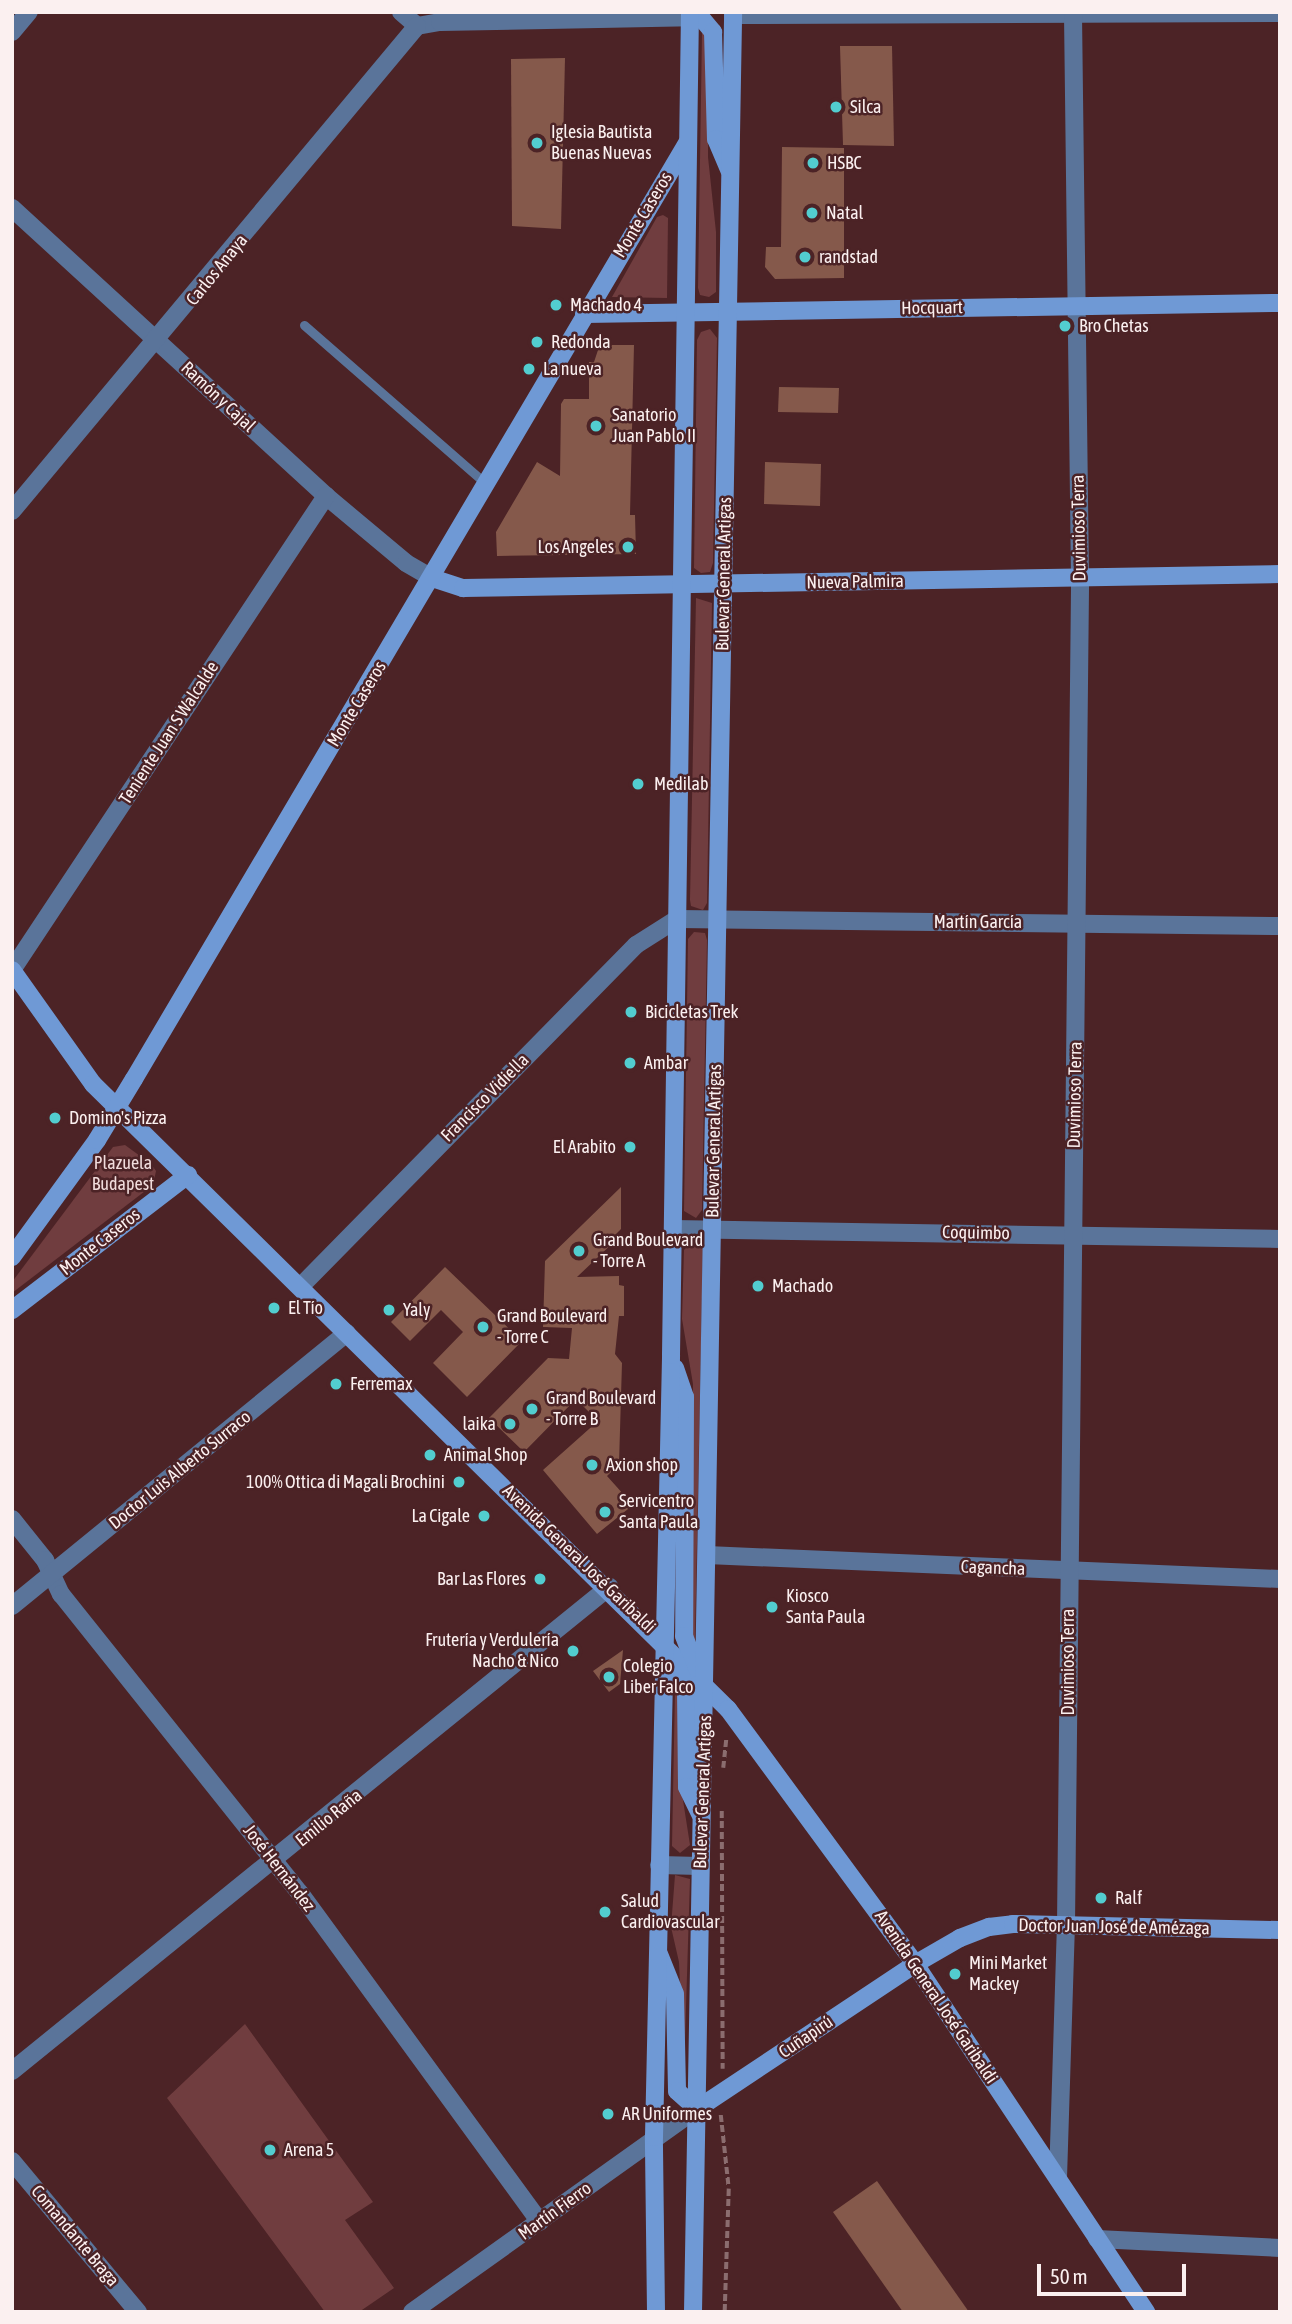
<!DOCTYPE html>
<html>
<head>
<meta charset="utf-8">
<style>
	body { margin:0 }
	#map { position:relative; width:1292px; height:2324px; overflow:hidden; background:#4c2326; font-family:"Asap Condensed",sans-serif }
	div>[style] { position:absolute }
	[style*='--x'] { left:calc(var(--x)*1px); top:calc(var(--y)*1px); width:calc(var(--w)*1px); rotate:calc(var(--a)*1deg) }
	.green>* { inset:0; background:#703d3f }
	.building>* { inset:0; background:#85594b }
	.path>* { height:3.5px; margin-top:-1.75px; transform-origin:0; background:repeating-linear-gradient(90deg,#8b6d6f 0 7px,transparent 0 10.5px) }
	.lane>* { height:9px; margin:-4.5px; padding:0 4.5px; transform-origin:4.5px; border-radius:4.5px; background:#5a749a }
	.street>* { height:18px; margin:-9px; padding:0 9px; transform-origin:9px; border-radius:9px; background:#5a749a }
	.secondary>* { height:18px; margin:-9px; padding:0 9px; transform-origin:9px; border-radius:9px; background:#6f99d5 }
	.dots>* { width:19px; height:19px; translate:-50% -50%; box-sizing:border-box; border:4px solid #4c2326; border-radius:50% }
	span { translate:-50% -50%; white-space:nowrap; text-align:center; line-height:1.15; -webkit-text-stroke:5px #4c2326; paint-order:stroke }
	.poi-label { font-size:18px; color:#fbf0f0 }
	.left { translate:0 -50%; text-align:left }
	.right { translate:-100% -50%; text-align:right }
	.street-label { font-size:18px; color:#fbf0f0 }
	.park-label { font-size:18px; color:#f1dcdc }
	.frame { position:absolute; inset:0; border:14px solid #fbf0f0; pointer-events:none }
	.scale { position:absolute; left:1037px; top:2264px; width:149px; height:32px; box-sizing:border-box; border:4px solid #fbf0f0; border-top:0; padding-left:9px; font-size:21px; line-height:24px; white-space:nowrap; color:#fbf0f0; -webkit-text-stroke:5px #4c2326; paint-order:stroke }
</style>
</head>
<body>
<div id="map">
	<div class="green">
		<div style="clip-path:polygon(708px 31px,708px 157px,716px 232px,716px 292px,709px 297px,700px 295px,698px 288px,702px 33px)"></div>
		<div style="clip-path:polygon(663px 215px,668px 218px,667px 298px,612px 297px,657px 217px)"></div>
		<div style="clip-path:polygon(710px 329px,717px 338px,713px 563px,710px 572px,701px 573px,694px 568px,697px 340px,701px 332px)"></div>
		<div style="clip-path:polygon(696px 598px,712px 603px,707px 903px,703px 910px,691px 906px,690px 900px)"></div>
		<div style="clip-path:polygon(694px 932px,705px 933px,707px 940px,702px 1210px,696px 1218px,684px 1211px,688px 939px)"></div>
		<div style="clip-path:polygon(125px 1145px,151px 1164px,156px 1171px,153px 1185px,12px 1293px,12px 1282px,113px 1147px)"></div>
		<div style="clip-path:polygon(691px 1242px,703px 1247px,695px 1642px,691px 1637px,693px 1384px,682px 1319px,684px 1250px)"></div>
		<div style="clip-path:polygon(679px 1689px,680px 1781px,690px 1845px,680px 1853px,672px 1846px,675px 1690px)"></div>
		<div style="clip-path:polygon(675px 1875px,690px 1879px,684px 2072px,679px 1962px,671px 1927px)"></div>
		<div style="clip-path:polygon(245px 2024px,373px 2202px,345px 2220px,394px 2288px,359px 2312px,325px 2312px,167px 2098px)"></div>
	</div>
	<div class="building">
		<div style="clip-path:polygon(840px 46px,892px 46px,894px 146px,843px 145px)"></div>
		<div style="clip-path:polygon(565px 58px,561px 229px,512px 226px,511px 59px)"></div>
		<div style="clip-path:polygon(782px 147px,844px 148px,844px 278px,775px 279px,765px 267px,766px 247px,781px 247px)"></div>
		<div style="clip-path:polygon(606px 345px,634px 345px,630px 515px,635px 515px,636px 554px,497px 556px,496px 532px,537px 462px,560px 476px,561px 404px,564px 399px,589px 399px,589px 362px,594px 362px,599px 347px)"></div>
		<div style="clip-path:polygon(779px 387px,839px 388px,838px 413px,778px 412px)"></div>
		<div style="clip-path:polygon(765px 462px,821px 464px,820px 506px,764px 504px)"></div>
		<div style="clip-path:polygon(621px 1187px,621px 1229px,614px 1236px,616px 1240px,577px 1277px,619px 1276px,619px 1285px,624px 1286px,624px 1316px,619px 1316px,615px 1354px,622px 1363px,619px 1464px,607px 1476px,633px 1505px,597px 1534px,543px 1470px,598px 1421px,576px 1399px,524px 1452px,489px 1418px,548px 1358px,569px 1359px,572px 1328px,543px 1327px,545px 1261px)"></div>
		<div style="clip-path:polygon(445px 1267px,522px 1341px,467px 1397px,433px 1363px,463px 1332px,441px 1310px,410px 1341px,391px 1322px)"></div>
		<div style="clip-path:polygon(623px 1650px,620px 1684px,609px 1692px,593px 1671px)"></div>
		<div style="clip-path:polygon(877px 2181px,969px 2312px,903px 2312px,833px 2212px)"></div>
	</div>
	<div class="path">
		<div style="--x:723;--y:1768;--w:31;--a:-84"></div>
		<div style="--x:722;--y:1811;--w:258;--a:89.8"></div>
		<div style="--x:721;--y:2115;--w:74;--a:83.8"></div>
		<div style="--x:729;--y:2189;--w:123;--a:91.9"></div>
	</div>
	<div class="lane">
		<div style="--x:304;--y:325;--w:242;--a:41.1"></div>
	</div>
	<div class="street">
		<div style="--x:401;--y:12;--w:21;--a:41"></div>
		<div style="--x:733;--y:15;--w:547;--a:-0.21"></div>
		<div style="--x:417;--y:26;--w:23;--a:-10"></div>
		<div style="--x:440;--y:22;--w:250;--a:-1.1"></div>
		<div style="--x:12;--y:32;--w:26;--a:-50"></div>
		<div style="--x:12;--y:208;--w:426;--a:42.5"></div>
		<div style="--x:326;--y:496;--w:104;--a:39.9"></div>
		<div style="--x:406;--y:563;--w:30;--a:30"></div>
		<div style="--x:12;--y:511;--w:632;--a:-50.14"></div>
		<div style="--x:12;--y:970;--w:569;--a:-56.48"></div>
		<div style="--x:673;--y:1229;--w:607;--a:0.94"></div>
		<div style="--x:301;--y:1286;--w:478;--a:-45.5"></div>
		<div style="--x:636;--y:945;--w:49;--a:-32.4"></div>
		<div style="--x:677;--y:919;--w:603;--a:0.67"></div>
		<div style="--x:12;--y:1519;--w:53;--a:51.2"></div>
		<div style="--x:45;--y:1560;--w:38;--a:65"></div>
		<div style="--x:61;--y:1594;--w:383;--a:51.4"></div>
		<div style="--x:300;--y:1893;--w:407;--a:53.9"></div>
		<div style="--x:707;--y:1555;--w:574;--a:2.4"></div>
		<div style="--x:12;--y:1606;--w:432;--a:-39.2"></div>
		<div style="--x:659;--y:1865;--w:41;--a:1.4"></div>
		<div style="--x:12;--y:2071;--w:769;--a:-39.03"></div>
		<div style="--x:12;--y:2161;--w:197;--a:50.2"></div>
		<div style="--x:1058;--y:2178;--w:253;--a:-88.2"></div>
		<div style="--x:1066;--y:1925;--w:1346;--a:-89.4"></div>
		<div style="--x:1080;--y:579;--w:567;--a:-90.71"></div>
		<div style="--x:1097;--y:2239;--w:183;--a:2.8"></div>
		<div style="--x:412;--y:2312;--w:350;--a:-35.5"></div>
	</div>
	<div class="secondary">
		<div style="--x:690;--y:17;--w:13;--a:13"></div>
		<div style="--x:703;--y:20;--w:16;--a:50"></div>
		<div style="--x:713;--y:32;--w:107;--a:88.4"></div>
		<div style="--x:716;--y:139;--w:34;--a:67"></div>
		<div style="--x:584;--y:314;--w:696;--a:-0.91"></div>
		<div style="--x:432;--y:578;--w:33;--a:18"></div>
		<div style="--x:463;--y:588;--w:817;--a:-0.98"></div>
		<div style="--x:12;--y:970;--w:140;--a:54.6"></div>
		<div style="--x:93;--y:1084;--w:891;--a:44.55"></div>
		<div style="--x:728;--y:1709;--w:316;--a:53.7"></div>
		<div style="--x:915;--y:1964;--w:418;--a:56.4"></div>
		<div style="--x:12;--y:1257;--w:145;--a:-54"></div>
		<div style="--x:97;--y:1140;--w:71;--a:-58.8"></div>
		<div style="--x:134;--y:1079;--w:1087;--a:-59.42"></div>
		<div style="--x:12;--y:1310;--w:222;--a:-37.5"></div>
		<div style="--x:675;--y:1368;--w:31;--a:71"></div>
		<div style="--x:685;--y:1397;--w:239;--a:90.2"></div>
		<div style="--x:684;--y:1636;--w:34;--a:69"></div>
		<div style="--x:674;--y:1658;--w:33;--a:69"></div>
		<div style="--x:686;--y:1689;--w:98;--a:89.4"></div>
		<div style="--x:687;--y:1787;--w:30;--a:64"></div>
		<div style="--x:659;--y:1954;--w:43;--a:68.2"></div>
		<div style="--x:675;--y:1994;--w:97;--a:88.8"></div>
		<div style="--x:677;--y:2091;--w:27;--a:42"></div>
		<div style="--x:697;--y:2109;--w:262;--a:-33.6"></div>
		<div style="--x:915;--y:1964;--w:52;--a:-30"></div>
		<div style="--x:960;--y:1938;--w:31;--a:-21"></div>
		<div style="--x:989;--y:1927;--w:24;--a:-7"></div>
		<div style="--x:1013;--y:1924;--w:267;--a:1.3"></div>
		<div style="--x:656;--y:2312;--w:175;--a:-90.7"></div>
		<div style="--x:654;--y:2137;--w:782;--a:-88.75"></div>
		<div style="--x:671;--y:1355;--w:1343;--a:-89.19"></div>
		<div style="--x:693;--y:2312;--w:2300;--a:-89"></div>
	</div>
	<div class="dots">
		<div style="left:836px;top:107px;background:#52cdcf"></div>
		<div style="left:537px;top:143px;background:#52cdcf"></div>
		<div style="left:813px;top:163px;background:#52cdcf"></div>
		<div style="left:812px;top:213px;background:#52cdcf"></div>
		<div style="left:805px;top:257px;background:#52cdcf"></div>
		<div style="left:556px;top:305px;background:#52cdcf"></div>
		<div style="left:1065px;top:326px;background:#52cdcf"></div>
		<div style="left:537px;top:342px;background:#52cdcf"></div>
		<div style="left:529px;top:369px;background:#52cdcf"></div>
		<div style="left:596px;top:426px;background:#52cdcf"></div>
		<div style="left:628px;top:547px;background:#52cdcf"></div>
		<div style="left:638px;top:784px;background:#52cdcf"></div>
		<div style="left:631px;top:1012px;background:#52cdcf"></div>
		<div style="left:630px;top:1063px;background:#52cdcf"></div>
		<div style="left:55px;top:1118px;background:#52cdcf"></div>
		<div style="left:630px;top:1147px;background:#52cdcf"></div>
		<div style="left:579px;top:1251px;background:#52cdcf"></div>
		<div style="left:758px;top:1286px;background:#52cdcf"></div>
		<div style="left:274px;top:1308px;background:#52cdcf"></div>
		<div style="left:389px;top:1310px;background:#52cdcf"></div>
		<div style="left:483px;top:1327px;background:#52cdcf"></div>
		<div style="left:336px;top:1384px;background:#52cdcf"></div>
		<div style="left:532px;top:1409px;background:#52cdcf"></div>
		<div style="left:510px;top:1424px;background:#52cdcf"></div>
		<div style="left:430px;top:1455px;background:#52cdcf"></div>
		<div style="left:592px;top:1465px;background:#52cdcf"></div>
		<div style="left:459px;top:1482px;background:#52cdcf"></div>
		<div style="left:605px;top:1512px;background:#52cdcf"></div>
		<div style="left:484px;top:1516px;background:#52cdcf"></div>
		<div style="left:540px;top:1579px;background:#52cdcf"></div>
		<div style="left:772px;top:1607px;background:#52cdcf"></div>
		<div style="left:573px;top:1651px;background:#52cdcf"></div>
		<div style="left:609px;top:1677px;background:#52cdcf"></div>
		<div style="left:1101px;top:1898px;background:#52cdcf"></div>
		<div style="left:605px;top:1912px;background:#52cdcf"></div>
		<div style="left:955px;top:1974px;background:#52cdcf"></div>
		<div style="left:608px;top:2114px;background:#52cdcf"></div>
		<div style="left:270px;top:2150px;background:#52cdcf"></div>
	</div>
	<div class="poi-label">
		<span class="left" style="left:850px;top:107px">Silca</span>
		<span class="left" style="left:551px;top:143px">Iglesia Bautista<br>Buenas Nuevas</span>
		<span class="left" style="left:827px;top:163px">HSBC</span>
		<span class="left" style="left:826px;top:213px">Natal</span>
		<span class="left" style="left:819px;top:257px">randstad</span>
		<span class="left" style="left:570px;top:305px">Machado 4</span>
		<span class="left" style="left:1079px;top:326px">Bro Chetas</span>
		<span class="left" style="left:551px;top:342px">Redonda</span>
		<span class="left" style="left:543px;top:369px">La nueva</span>
		<span class="left" style="left:612px;top:426px">Sanatorio<br>Juan Pablo II</span>
		<span class="right" style="left:614px;top:547px">Los Angeles</span>
		<span class="left" style="left:654px;top:784px">Medilab</span>
		<span class="left" style="left:645px;top:1012px">Bicicletas Trek</span>
		<span class="left" style="left:644px;top:1063px">Ambar</span>
		<span class="left" style="left:69px;top:1118px">Domino's Pizza</span>
		<span class="right" style="left:616px;top:1147px">El Arabito</span>
		<span class="left" style="left:593px;top:1251px">Grand Boulevard<br>- Torre A</span>
		<span class="left" style="left:772px;top:1286px">Machado</span>
		<span class="left" style="left:288px;top:1308px">El Tío</span>
		<span class="left" style="left:403px;top:1310px">Yaly</span>
		<span class="left" style="left:497px;top:1327px">Grand Boulevard<br>- Torre C</span>
		<span class="left" style="left:350px;top:1384px">Ferremax</span>
		<span class="left" style="left:546px;top:1409px">Grand Boulevard<br>- Torre B</span>
		<span class="right" style="left:496px;top:1424px">laika</span>
		<span class="left" style="left:444px;top:1455px">Animal Shop</span>
		<span class="left" style="left:606px;top:1465px">Axion shop</span>
		<span class="right" style="left:445px;top:1482px">100% Ottica di Magali Brochini</span>
		<span class="left" style="left:619px;top:1512px">Servicentro<br>Santa Paula</span>
		<span class="right" style="left:470px;top:1516px">La Cigale</span>
		<span class="right" style="left:526px;top:1579px">Bar Las Flores</span>
		<span class="left" style="left:786px;top:1607px">Kiosco<br>Santa Paula</span>
		<span class="right" style="left:559px;top:1651px">Frutería y Verdulería<br>Nacho &amp; Nico</span>
		<span class="left" style="left:623px;top:1677px">Colegio<br>Liber Falco</span>
		<span class="left" style="left:1115px;top:1898px">Ralf</span>
		<span class="left" style="left:621px;top:1912px">Salud<br>Cardiovascular</span>
		<span class="left" style="left:969px;top:1974px">Mini Market<br>Mackey</span>
		<span class="left" style="left:622px;top:2114px">AR Uniformes</span>
		<span class="left" style="left:284px;top:2150px">Arena 5</span>
	</div>
	<div class="street-label">
		<span style="left:643px;top:215px;rotate:-59deg">Monte Caseros</span>
		<span style="left:217px;top:270px;rotate:-51deg">Carlos Anaya</span>
		<span style="left:932px;top:308px;rotate:-1deg">Hocquart</span>
		<span style="left:218px;top:397px;rotate:43deg">Ramón y Cajal</span>
		<span style="left:1079px;top:528px;rotate:-91deg">Duvimioso Terra</span>
		<span style="left:724px;top:574px;rotate:-89deg">Bulevar General Artigas</span>
		<span style="left:855px;top:582px;rotate:-1deg">Nueva Palmira</span>
		<span style="left:357px;top:704px;rotate:-59deg">Monte Caseros</span>
		<span style="left:169px;top:733px;rotate:-57deg">Teniente Juan S Walcalde</span>
		<span style="left:978px;top:922px">Martín García</span>
		<span style="left:1075px;top:1095px;rotate:-89deg">Duvimioso Terra</span>
		<span style="left:485px;top:1098px;rotate:-45deg">Francisco Vidiella</span>
		<span style="left:714px;top:1141px;rotate:-89deg">Bulevar General Artigas</span>
		<span style="left:976px;top:1233px;rotate:1deg">Coquimbo</span>
		<span style="left:100px;top:1242px;rotate:-38deg">Monte Caseros</span>
		<span style="left:180px;top:1470px;rotate:-39deg">Doctor Luis Alberto Surraco</span>
		<span style="left:579px;top:1559px;rotate:44deg">Avenida General José Garibaldi</span>
		<span style="left:993px;top:1568px;rotate:2deg">Cagancha</span>
		<span style="left:1068px;top:1662px;rotate:-90deg">Duvimioso Terra</span>
		<span style="left:703px;top:1792px;rotate:-88deg">Bulevar General Artigas</span>
		<span style="left:329px;top:1818px;rotate:-39deg">Emilio Raña</span>
		<span style="left:279px;top:1868px;rotate:52deg">José Hernández</span>
		<span style="left:1114px;top:1927px;rotate:1deg">Doctor Juan José de Amézaga</span>
		<span style="left:936px;top:1997px;rotate:56deg">Avenida General José Garibaldi</span>
		<span style="left:806px;top:2037px;rotate:-34deg">Cuñapirú</span>
		<span style="left:555px;top:2211px;rotate:-36deg">Martín Fierro</span>
		<span style="left:75px;top:2236px;rotate:50deg">Comandante Braga</span>
	</div>
	<div class="park-label">
		<span style="left:123px;top:1174px">Plazuela<br>Budapest</span>
	</div>
	<div class="frame"></div>
	<div class="scale">50 m</div>
</div>
</body>
</html>
